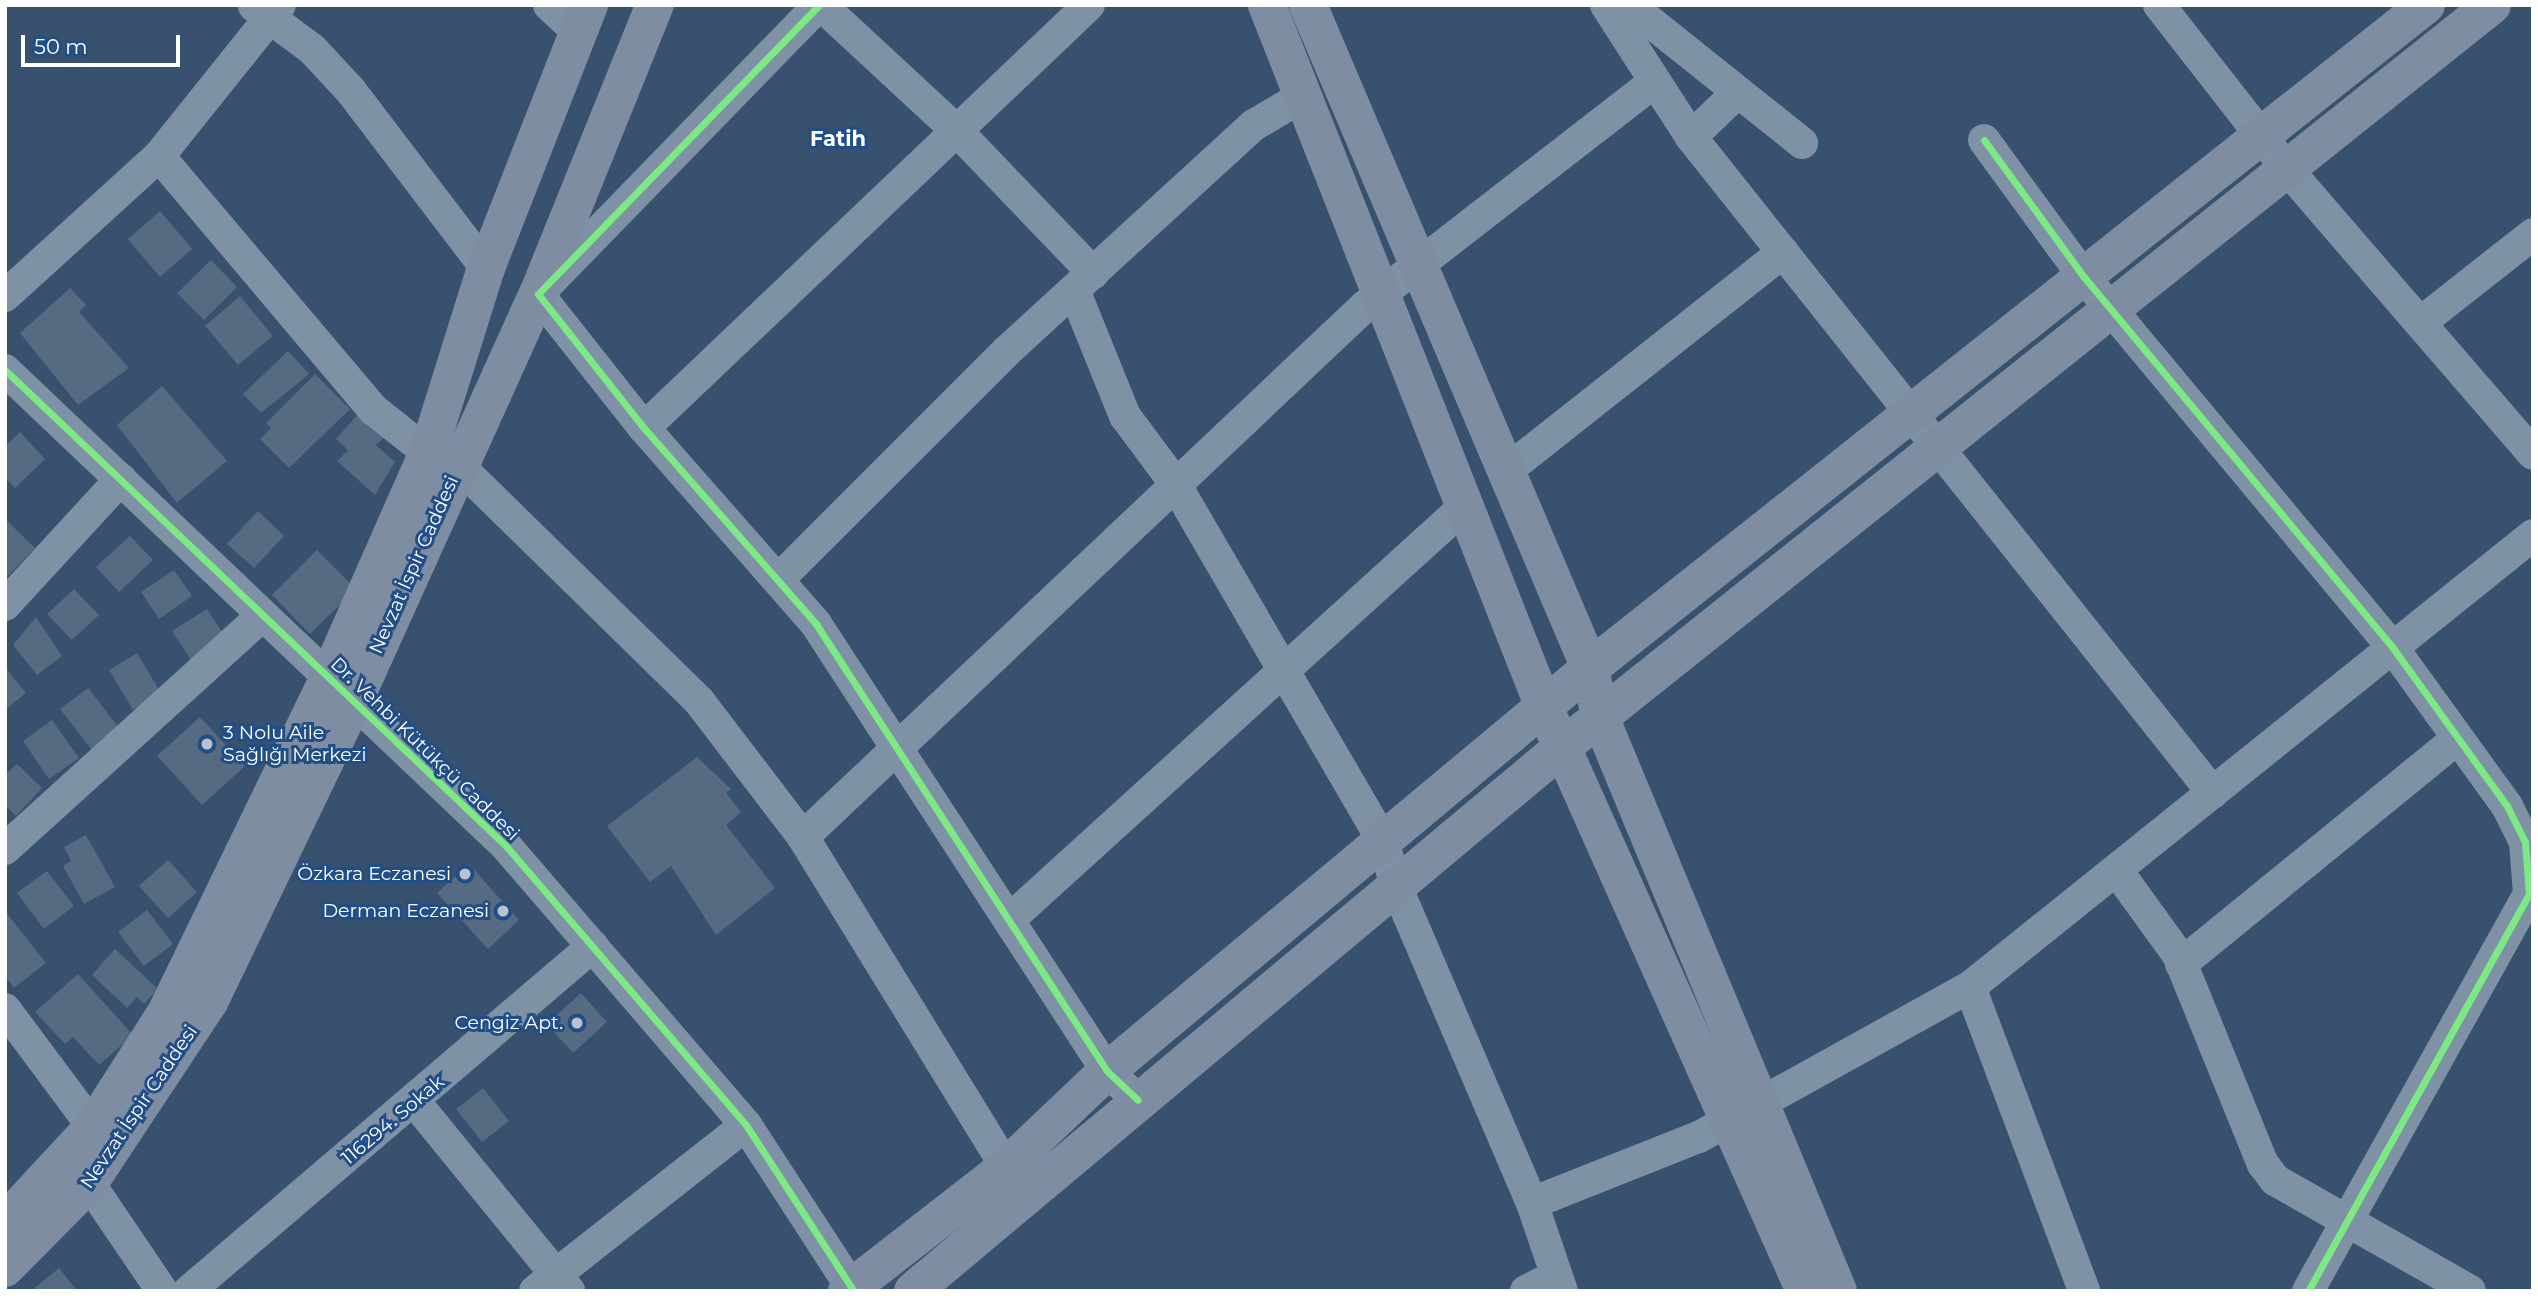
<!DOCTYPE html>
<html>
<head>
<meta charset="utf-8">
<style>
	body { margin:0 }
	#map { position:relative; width:2538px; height:1296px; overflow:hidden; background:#38516f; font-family:Montserrat,sans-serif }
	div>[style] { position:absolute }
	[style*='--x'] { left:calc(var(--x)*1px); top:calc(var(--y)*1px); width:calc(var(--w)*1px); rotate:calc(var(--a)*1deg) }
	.building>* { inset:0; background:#566a81 }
	.minor>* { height:32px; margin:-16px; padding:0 16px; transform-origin:16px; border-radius:16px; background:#7f91a5 }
	.major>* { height:38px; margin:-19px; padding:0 19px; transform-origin:19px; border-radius:19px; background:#7e8da2 }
	.cycleway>* { height:7px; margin:-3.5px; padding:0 3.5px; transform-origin:3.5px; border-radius:3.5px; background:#7ce984 }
	.dots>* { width:19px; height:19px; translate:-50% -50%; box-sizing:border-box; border:4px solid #214e86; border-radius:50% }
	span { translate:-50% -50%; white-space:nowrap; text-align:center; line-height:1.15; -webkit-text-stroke:6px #214e86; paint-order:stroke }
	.street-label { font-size:19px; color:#fff }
	.poi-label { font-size:19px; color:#fff }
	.left { translate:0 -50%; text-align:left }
	.right { translate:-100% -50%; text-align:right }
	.neighbourhood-label { font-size:21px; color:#fff; font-weight:700 }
	.frame { position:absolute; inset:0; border:7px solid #fff; pointer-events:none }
	.scale { position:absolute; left:21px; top:35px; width:159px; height:32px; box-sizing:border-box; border:4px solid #fff; border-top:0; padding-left:9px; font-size:21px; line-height:24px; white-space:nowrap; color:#fff; -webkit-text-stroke:5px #214e86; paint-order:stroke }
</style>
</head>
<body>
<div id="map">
	<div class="building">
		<div style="clip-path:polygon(160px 211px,192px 249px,160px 277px,128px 239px)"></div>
		<div style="clip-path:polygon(211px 260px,237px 287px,204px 320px,177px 293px)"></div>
		<div style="clip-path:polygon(70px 288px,86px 305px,79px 312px,129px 368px,78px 405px,20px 333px)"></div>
		<div style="clip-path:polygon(240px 296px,273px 336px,238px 365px,205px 326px)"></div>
		<div style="clip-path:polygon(288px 351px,309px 374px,261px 413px,243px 394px)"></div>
		<div style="clip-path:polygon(315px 374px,350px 409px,289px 468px,260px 439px,271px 428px,266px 423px)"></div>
		<div style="clip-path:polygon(162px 386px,227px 461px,177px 503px,117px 425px)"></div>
		<div style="clip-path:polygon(361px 411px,387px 434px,376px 445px,395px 462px,375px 495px,337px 461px,348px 450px,336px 439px)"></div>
		<div style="clip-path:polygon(20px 432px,45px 459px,15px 488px,5px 478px,5px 446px)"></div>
		<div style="clip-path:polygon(258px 511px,284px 536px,254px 568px,227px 544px)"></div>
		<div style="clip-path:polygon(5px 519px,35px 548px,7px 577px,5px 576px)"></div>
		<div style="clip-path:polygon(130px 536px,153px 560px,119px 592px,96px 567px)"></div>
		<div style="clip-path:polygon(317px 550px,356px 589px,310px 634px,272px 595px)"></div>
		<div style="clip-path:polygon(174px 570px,192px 596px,159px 619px,141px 592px)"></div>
		<div style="clip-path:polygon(74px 589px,99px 615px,72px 640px,47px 614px)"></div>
		<div style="clip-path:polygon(207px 609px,226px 638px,191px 660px,172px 631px)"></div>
		<div style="clip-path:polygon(36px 617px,62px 656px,37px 675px,13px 645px)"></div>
		<div style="clip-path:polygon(137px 653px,161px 693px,133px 710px,109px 670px)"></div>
		<div style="clip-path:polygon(5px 667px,26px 693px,5px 710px)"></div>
		<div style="clip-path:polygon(88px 688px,123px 733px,95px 754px,60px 709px)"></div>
		<div style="clip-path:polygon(200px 717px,245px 766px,202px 805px,157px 756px)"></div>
		<div style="clip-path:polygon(52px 720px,79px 758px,49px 779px,23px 741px)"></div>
		<div style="clip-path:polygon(697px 757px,731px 789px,726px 793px,741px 812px,726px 825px,775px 888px,716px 935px,671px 866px,650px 882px,607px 826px)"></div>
		<div style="clip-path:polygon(17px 764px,42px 788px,16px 816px,5px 805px,5px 775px)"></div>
		<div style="clip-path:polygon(86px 835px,115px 887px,84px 904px,63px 866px,71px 861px,64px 847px)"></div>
		<div style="clip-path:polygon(168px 860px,197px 892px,168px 918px,139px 886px)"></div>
		<div style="clip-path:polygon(469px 864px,519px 920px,488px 949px,437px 893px)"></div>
		<div style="clip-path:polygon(47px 871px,74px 906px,44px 929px,17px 893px)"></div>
		<div style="clip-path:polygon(147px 910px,173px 944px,144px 966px,118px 932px)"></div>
		<div style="clip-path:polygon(5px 911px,46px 963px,14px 988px,5px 976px)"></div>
		<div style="clip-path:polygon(115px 949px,158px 989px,144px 1004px,137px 997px,127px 1008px,92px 975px)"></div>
		<div style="clip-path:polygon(78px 974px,133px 1035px,99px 1065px,73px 1037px,65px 1044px,35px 1012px)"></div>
		<div style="clip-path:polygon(581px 993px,607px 1022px,573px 1053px,547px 1024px)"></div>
		<div style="clip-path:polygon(483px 1088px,509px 1121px,482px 1142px,456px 1109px)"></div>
		<div style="clip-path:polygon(59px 1268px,77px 1291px,31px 1291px)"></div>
	</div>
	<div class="minor">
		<div style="--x:549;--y:5;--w:40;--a:43"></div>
		<div style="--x:819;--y:5;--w:403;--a:134.2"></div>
		<div style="--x:538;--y:294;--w:171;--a:51.7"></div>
		<div style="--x:644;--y:428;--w:261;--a:48.7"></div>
		<div style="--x:816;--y:624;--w:533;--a:56.94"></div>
		<div style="--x:1107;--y:1071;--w:42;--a:43.1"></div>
		<div style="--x:821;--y:5;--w:185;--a:42.8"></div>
		<div style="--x:957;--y:131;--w:197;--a:46.2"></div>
		<div style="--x:1606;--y:5;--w:157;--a:57.2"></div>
		<div style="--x:1691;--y:137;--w:838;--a:51.49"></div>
		<div style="--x:2159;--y:5;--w:208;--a:52"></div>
		<div style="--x:2287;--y:169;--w:376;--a:49.2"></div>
		<div style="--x:254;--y:6;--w:72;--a:36.6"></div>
		<div style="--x:312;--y:49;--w:57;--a:47.1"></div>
		<div style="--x:351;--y:91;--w:223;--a:52.7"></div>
		<div style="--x:1613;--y:12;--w:25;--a:0"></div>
		<div style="--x:1638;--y:12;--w:210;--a:38.6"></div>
		<div style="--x:1691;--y:137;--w:65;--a:-43.8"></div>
		<div style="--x:1984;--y:140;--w:170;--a:53.9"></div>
		<div style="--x:2084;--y:277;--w:483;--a:50.2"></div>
		<div style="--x:2393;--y:648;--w:195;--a:54.2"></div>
		<div style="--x:2507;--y:806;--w:40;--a:63.4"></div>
		<div style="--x:2525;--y:842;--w:52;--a:85.6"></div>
		<div style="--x:2529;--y:894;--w:454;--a:119.1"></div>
		<div style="--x:159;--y:156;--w:333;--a:49.8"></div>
		<div style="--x:374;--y:410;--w:69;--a:38.5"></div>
		<div style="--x:1074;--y:290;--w:136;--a:68"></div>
		<div style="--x:1125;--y:416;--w:82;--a:53.4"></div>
		<div style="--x:1174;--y:482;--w:415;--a:59.8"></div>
		<div style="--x:1383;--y:841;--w:47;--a:73.9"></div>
		<div style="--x:1396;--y:886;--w:345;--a:66.8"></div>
		<div style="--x:1532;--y:1203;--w:93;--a:71.2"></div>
		<div style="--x:5;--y:296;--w:208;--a:-42.3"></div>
		<div style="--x:159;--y:156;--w:193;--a:-51.3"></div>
		<div style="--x:2420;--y:323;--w:144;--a:-38.2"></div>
		<div style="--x:5;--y:370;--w:691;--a:43.53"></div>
		<div style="--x:506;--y:846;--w:368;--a:49.3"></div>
		<div style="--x:746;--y:1125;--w:198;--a:57"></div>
		<div style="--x:644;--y:428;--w:614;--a:-43.55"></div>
		<div style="--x:457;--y:464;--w:339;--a:44.4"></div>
		<div style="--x:699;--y:701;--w:171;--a:52.6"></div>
		<div style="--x:803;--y:837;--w:387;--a:58.4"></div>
		<div style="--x:1506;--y:471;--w:353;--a:-38.3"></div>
		<div style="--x:778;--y:580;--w:324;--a:-45"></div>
		<div style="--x:1007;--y:351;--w:335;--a:-42.5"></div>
		<div style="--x:1254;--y:125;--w:57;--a:-30.6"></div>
		<div style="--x:5;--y:605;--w:171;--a:-47.4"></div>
		<div style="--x:803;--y:837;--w:772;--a:-43.37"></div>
		<div style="--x:1364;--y:307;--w:367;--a:-37.8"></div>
		<div style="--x:5;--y:849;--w:344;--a:-42.2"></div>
		<div style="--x:2118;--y:872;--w:102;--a:54.1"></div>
		<div style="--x:2178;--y:955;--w:226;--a:67.9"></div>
		<div style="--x:2263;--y:1164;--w:20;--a:53"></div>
		<div style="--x:2275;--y:1180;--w:224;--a:29.6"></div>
		<div style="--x:1010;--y:919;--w:614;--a:-42.23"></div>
		<div style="--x:2181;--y:964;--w:357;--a:-39.2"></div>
		<div style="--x:1970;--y:987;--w:325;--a:69.4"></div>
		<div style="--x:5;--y:1009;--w:147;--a:53.3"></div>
		<div style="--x:415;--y:1102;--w:244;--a:50.8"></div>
		<div style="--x:89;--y:1183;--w:130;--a:55.9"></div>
		<div style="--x:1532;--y:1203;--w:180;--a:-21.6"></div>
		<div style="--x:1699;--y:1137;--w:310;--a:-29"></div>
		<div style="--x:1970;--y:987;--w:722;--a:-38.76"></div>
		<div style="--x:189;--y:1291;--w:531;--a:-40.5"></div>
		<div style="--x:535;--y:1291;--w:268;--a:-38.2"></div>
		<div style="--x:1526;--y:1291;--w:33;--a:-27"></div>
	</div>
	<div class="major">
		<div style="--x:1267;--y:5;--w:755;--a:68.47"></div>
		<div style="--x:1544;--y:707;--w:640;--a:65.92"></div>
		<div style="--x:1308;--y:5;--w:720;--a:66.96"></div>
		<div style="--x:1590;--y:668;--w:50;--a:78.5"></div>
		<div style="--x:1600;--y:717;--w:621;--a:67.48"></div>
		<div style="--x:5;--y:1222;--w:129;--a:-47.2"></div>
		<div style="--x:93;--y:1127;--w:135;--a:-57.4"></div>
		<div style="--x:166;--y:1013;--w:373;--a:-64.1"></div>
		<div style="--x:329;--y:677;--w:245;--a:-66.2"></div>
		<div style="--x:428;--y:453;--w:194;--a:-72.6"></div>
		<div style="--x:486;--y:268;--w:282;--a:-68.6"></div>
		<div style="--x:5;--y:1268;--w:120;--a:-45.3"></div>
		<div style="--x:89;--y:1183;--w:217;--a:-56.5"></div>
		<div style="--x:209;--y:1002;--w:330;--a:-64.3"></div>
		<div style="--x:352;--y:705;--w:451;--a:-65.7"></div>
		<div style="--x:538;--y:294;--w:312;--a:-68"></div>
		<div style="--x:847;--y:1291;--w:202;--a:-37.9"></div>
		<div style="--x:1006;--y:1167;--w:139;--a:-43.5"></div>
		<div style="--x:1107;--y:1071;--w:629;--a:-39.84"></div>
		<div style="--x:1590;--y:668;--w:1067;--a:-38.42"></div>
		<div style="--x:913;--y:1291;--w:850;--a:-39.94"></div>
		<div style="--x:1565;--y:745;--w:1186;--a:-38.6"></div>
	</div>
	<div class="cycleway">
		<div style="--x:819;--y:5;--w:403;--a:134.2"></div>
		<div style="--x:538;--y:294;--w:171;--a:51.7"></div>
		<div style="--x:644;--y:428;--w:261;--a:48.7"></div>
		<div style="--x:816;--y:624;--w:533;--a:56.94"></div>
		<div style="--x:1107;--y:1071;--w:42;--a:43.1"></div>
		<div style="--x:1984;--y:140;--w:170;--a:53.9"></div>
		<div style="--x:2084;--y:277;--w:483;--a:50.2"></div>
		<div style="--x:2393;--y:648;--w:195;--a:54.2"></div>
		<div style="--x:2507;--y:806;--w:40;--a:63.4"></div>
		<div style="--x:2525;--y:842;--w:52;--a:85.6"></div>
		<div style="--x:2529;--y:894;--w:454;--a:119.1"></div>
		<div style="--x:5;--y:370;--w:691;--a:43.53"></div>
		<div style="--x:506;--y:846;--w:368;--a:49.3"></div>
		<div style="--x:746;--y:1125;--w:198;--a:57"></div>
	</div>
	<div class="dots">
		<div style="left:207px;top:744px;background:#b9c2cd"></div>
		<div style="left:465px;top:874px;background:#b9c2cd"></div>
		<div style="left:503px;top:911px;background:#b9c2cd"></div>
		<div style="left:577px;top:1023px;background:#b9c2cd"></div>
	</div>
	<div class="street-label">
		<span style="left:414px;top:565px;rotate:-66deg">Nevzat İspir Caddesi</span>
		<span style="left:425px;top:749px;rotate:44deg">Dr. Vehbi Kütükçü Caddesi</span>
		<span style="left:139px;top:1107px;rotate:-56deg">Nevzat İspir Caddesi</span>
		<span style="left:393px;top:1120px;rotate:-40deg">116294. Sokak</span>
	</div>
	<div class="poi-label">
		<span class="left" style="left:223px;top:744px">3 Nolu Aile<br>Sağlığı Merkezi</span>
		<span class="right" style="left:451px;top:874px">Özkara Eczanesi</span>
		<span class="right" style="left:489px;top:911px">Derman Eczanesi</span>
		<span class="right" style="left:563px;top:1023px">Cengiz Apt.</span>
	</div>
	<div class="neighbourhood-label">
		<span style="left:838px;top:139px">Fatih</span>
	</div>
	<div class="frame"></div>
	<div class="scale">50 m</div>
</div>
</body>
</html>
